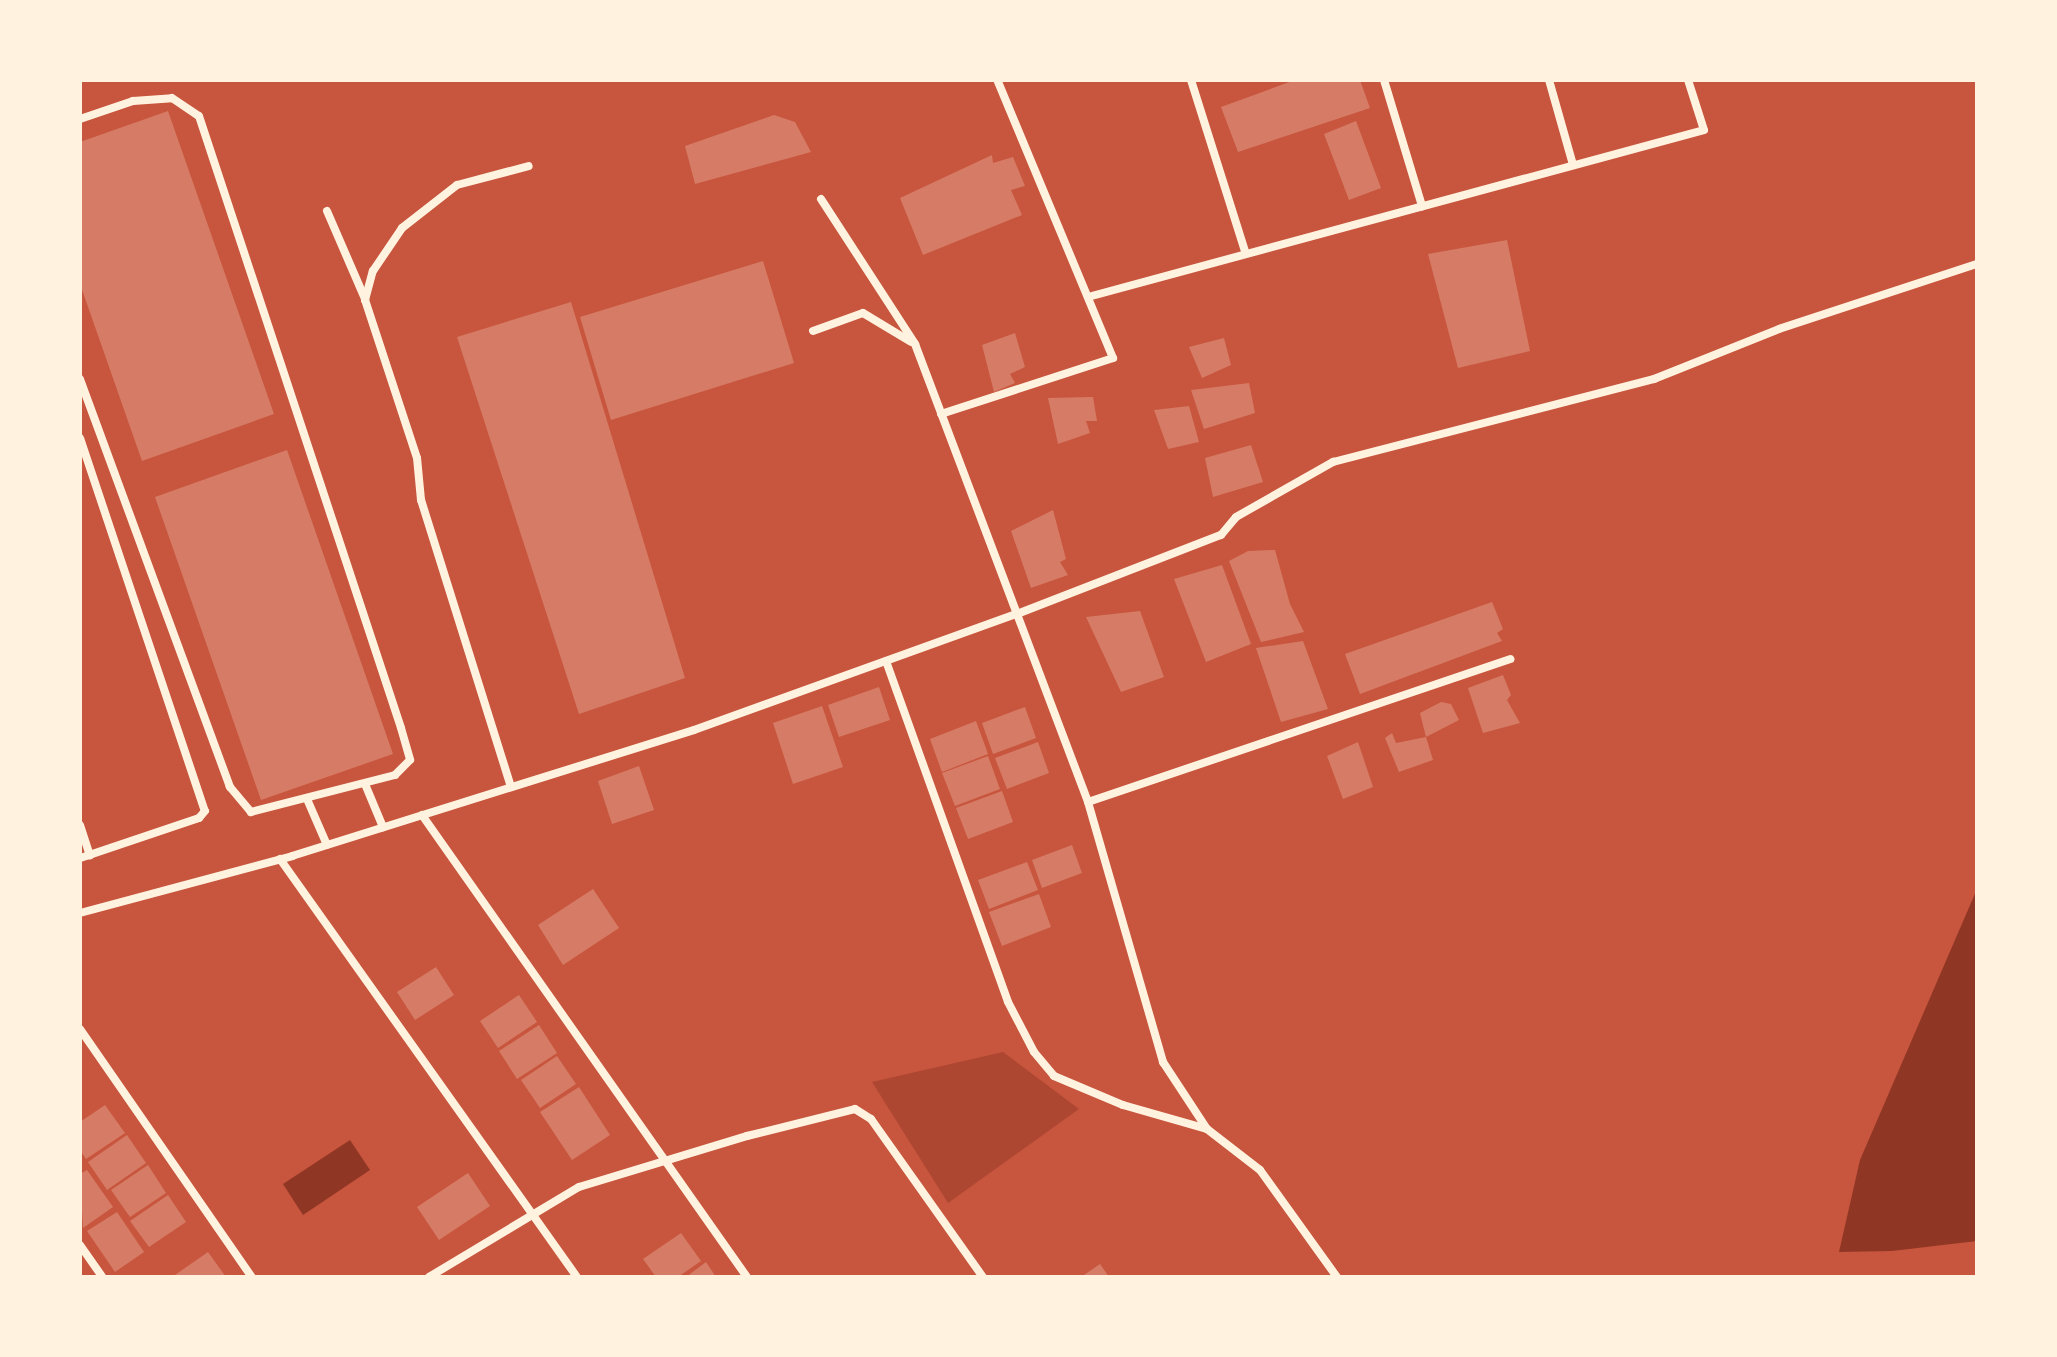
<!DOCTYPE html>
<html>
<head>
<meta charset="utf-8">
<style>
	body { margin:0 }
	#map { position:relative; width:2057px; height:1357px; overflow:hidden; background:#c8553d; font-family:"Fira Sans Condensed",sans-serif }
	div>[style] { position:absolute }
	[style*='--x'] { left:calc(var(--x)*1px); top:calc(var(--y)*1px); width:calc(var(--w)*1px); rotate:calc(var(--a)*1deg) }
	.green>* { inset:0; background:#ae4732 }
	.water>* { inset:0; background:#8f3625 }
	.building>* { inset:0; background:#d67c66 }
	.minor>* { height:8px; margin:-4px; padding:0 4px; transform-origin:4px; border-radius:4px; background:#fff3e0 }
	span { translate:-50% -50%; white-space:nowrap; text-align:center; line-height:1.15; -webkit-text-stroke:8px #fff3e0; paint-order:stroke }
	.frame { position:absolute; inset:0; border:82px solid #fff3e0; pointer-events:none }
</style>
</head>
<body>
<div id="map">
	<div class="green">
		<div style="clip-path:polygon(1003px 1052px,1079px 1109px,948px 1203px,872px 1082px)"></div>
	</div>
	<div class="water">
		<div style="clip-path:polygon(1977px 889px,1977px 1241px,1892px 1251px,1839px 1252px,1860px 1160px)"></div>
		<div style="clip-path:polygon(350px 1140px,370px 1170px,303px 1215px,283px 1184px)"></div>
	</div>
	<div class="building">
		<div style="clip-path:polygon(1295px 80px,1360px 80px,1370px 108px,1238px 152px,1221px 107px)"></div>
		<div style="clip-path:polygon(168px 111px,274px 414px,142px 461px,80px 284px,80px 142px)"></div>
		<div style="clip-path:polygon(774px 115px,795px 122px,811px 152px,695px 184px,685px 146px)"></div>
		<div style="clip-path:polygon(1356px 121px,1381px 188px,1349px 200px,1324px 134px)"></div>
		<div style="clip-path:polygon(992px 155px,993px 163px,1013px 157px,1025px 186px,1011px 190px,1022px 215px,923px 255px,900px 198px)"></div>
		<div style="clip-path:polygon(1507px 240px,1530px 351px,1458px 368px,1428px 254px)"></div>
		<div style="clip-path:polygon(763px 261px,794px 363px,611px 420px,580px 317px)"></div>
		<div style="clip-path:polygon(571px 302px,685px 678px,579px 714px,457px 337px)"></div>
		<div style="clip-path:polygon(1015px 333px,1025px 367px,1010px 374px,1015px 383px,994px 392px,982px 345px)"></div>
		<div style="clip-path:polygon(1224px 338px,1231px 365px,1202px 378px,1189px 347px)"></div>
		<div style="clip-path:polygon(1249px 383px,1255px 413px,1204px 429px,1191px 390px)"></div>
		<div style="clip-path:polygon(1093px 397px,1097px 421px,1086px 421px,1090px 433px,1058px 444px,1048px 398px)"></div>
		<div style="clip-path:polygon(1189px 406px,1199px 442px,1168px 449px,1154px 410px)"></div>
		<div style="clip-path:polygon(1251px 445px,1263px 482px,1213px 497px,1205px 458px)"></div>
		<div style="clip-path:polygon(287px 450px,393px 754px,261px 800px,155px 497px)"></div>
		<div style="clip-path:polygon(1053px 510px,1066px 559px,1060px 562px,1068px 575px,1031px 588px,1011px 531px)"></div>
		<div style="clip-path:polygon(1275px 550px,1290px 604px,1304px 632px,1261px 642px,1229px 561px,1248px 551px)"></div>
		<div style="clip-path:polygon(1222px 565px,1251px 644px,1206px 662px,1174px 579px)"></div>
		<div style="clip-path:polygon(1492px 602px,1503px 629px,1497px 633px,1502px 641px,1360px 694px,1345px 654px)"></div>
		<div style="clip-path:polygon(1140px 611px,1164px 677px,1121px 692px,1086px 617px)"></div>
		<div style="clip-path:polygon(1303px 641px,1328px 709px,1281px 722px,1256px 648px)"></div>
		<div style="clip-path:polygon(1503px 675px,1511px 695px,1507px 700px,1520px 723px,1483px 733px,1468px 688px)"></div>
		<div style="clip-path:polygon(879px 687px,890px 720px,839px 737px,828px 705px)"></div>
		<div style="clip-path:polygon(1441px 702px,1451px 704px,1459px 720px,1426px 737px,1420px 713px)"></div>
		<div style="clip-path:polygon(822px 706px,843px 767px,793px 784px,773px 723px)"></div>
		<div style="clip-path:polygon(1025px 707px,1036px 738px,993px 754px,982px 723px)"></div>
		<div style="clip-path:polygon(976px 721px,988px 754px,942px 772px,930px 739px)"></div>
		<div style="clip-path:polygon(1392px 733px,1396px 743px,1426px 737px,1433px 760px,1399px 772px,1385px 738px)"></div>
		<div style="clip-path:polygon(1038px 742px,1049px 773px,1007px 789px,995px 758px)"></div>
		<div style="clip-path:polygon(1358px 742px,1373px 787px,1343px 799px,1327px 756px)"></div>
		<div style="clip-path:polygon(988px 756px,1000px 789px,955px 806px,942px 773px)"></div>
		<div style="clip-path:polygon(639px 766px,654px 810px,612px 824px,598px 781px)"></div>
		<div style="clip-path:polygon(1002px 791px,1013px 822px,968px 839px,956px 808px)"></div>
		<div style="clip-path:polygon(1072px 845px,1082px 873px,1042px 888px,1032px 860px)"></div>
		<div style="clip-path:polygon(1027px 862px,1038px 890px,989px 909px,978px 880px)"></div>
		<div style="clip-path:polygon(593px 889px,619px 928px,563px 965px,538px 925px)"></div>
		<div style="clip-path:polygon(1039px 894px,1051px 927px,1002px 946px,989px 912px)"></div>
		<div style="clip-path:polygon(436px 967px,454px 995px,415px 1020px,397px 992px)"></div>
		<div style="clip-path:polygon(519px 995px,537px 1022px,498px 1048px,480px 1021px)"></div>
		<div style="clip-path:polygon(539px 1025px,557px 1053px,517px 1079px,499px 1051px)"></div>
		<div style="clip-path:polygon(557px 1056px,576px 1084px,540px 1108px,521px 1080px)"></div>
		<div style="clip-path:polygon(579px 1087px,610px 1135px,572px 1160px,540px 1112px)"></div>
		<div style="clip-path:polygon(105px 1105px,125px 1133px,86px 1159px,80px 1150px,80px 1122px)"></div>
		<div style="clip-path:polygon(127px 1135px,146px 1163px,107px 1190px,88px 1162px)"></div>
		<div style="clip-path:polygon(148px 1165px,166px 1193px,130px 1217px,111px 1190px)"></div>
		<div style="clip-path:polygon(87px 1170px,113px 1207px,83px 1228px,80px 1174px)"></div>
		<div style="clip-path:polygon(468px 1173px,490px 1206px,439px 1240px,417px 1207px)"></div>
		<div style="clip-path:polygon(168px 1195px,186px 1222px,149px 1247px,130px 1221px)"></div>
		<div style="clip-path:polygon(117px 1212px,144px 1252px,115px 1272px,87px 1231px)"></div>
		<div style="clip-path:polygon(681px 1233px,701px 1261px,678px 1277px,656px 1277px,643px 1259px)"></div>
		<div style="clip-path:polygon(208px 1252px,226px 1277px,172px 1277px)"></div>
		<div style="clip-path:polygon(706px 1262px,716px 1277px,686px 1277px)"></div>
		<div style="clip-path:polygon(1100px 1264px,1109px 1277px,1081px 1277px)"></div>
	</div>
	<div class="minor">
		<div style="--x:1191;--y:80;--w:182;--a:72.5"></div>
		<div style="--x:1384;--y:80;--w:132;--a:73.2"></div>
		<div style="--x:1549;--y:80;--w:88;--a:74.2"></div>
		<div style="--x:80;--y:119;--w:56;--a:-18.8"></div>
		<div style="--x:133;--y:101;--w:39;--a:-4"></div>
		<div style="--x:172;--y:98;--w:32;--a:34"></div>
		<div style="--x:199;--y:116;--w:644;--a:71.73"></div>
		<div style="--x:401;--y:728;--w:33;--a:74"></div>
		<div style="--x:410;--y:760;--w:21;--a:135"></div>
		<div style="--x:395;--y:775;--w:149;--a:165.6"></div>
		<div style="--x:251;--y:812;--w:33;--a:-130"></div>
		<div style="--x:230;--y:787;--w:435;--a:-110.2"></div>
		<div style="--x:821;--y:199;--w:173;--a:57"></div>
		<div style="--x:915;--y:344;--w:490;--a:69.3"></div>
		<div style="--x:1088;--y:802;--w:271;--a:73.9"></div>
		<div style="--x:1163;--y:1062;--w:80;--a:56.7"></div>
		<div style="--x:1207;--y:1129;--w:67;--a:37.7"></div>
		<div style="--x:1260;--y:1170;--w:132;--a:54.3"></div>
		<div style="--x:327;--y:211;--w:96;--a:66.6"></div>
		<div style="--x:1088;--y:297;--w:638;--a:-15.17"></div>
		<div style="--x:1704;--y:130;--w:52;--a:-107.7"></div>
		<div style="--x:813;--y:331;--w:53;--a:-19.8"></div>
		<div style="--x:863;--y:313;--w:56;--a:31.1"></div>
		<div style="--x:941;--y:414;--w:181;--a:-18"></div>
		<div style="--x:1113;--y:358;--w:301;--a:-112.6"></div>
		<div style="--x:80;--y:438;--w:393;--a:71.5"></div>
		<div style="--x:205;--y:811;--w:9;--a:131"></div>
		<div style="--x:199;--y:818;--w:126;--a:161.4"></div>
		<div style="--x:886;--y:661;--w:362;--a:70.3"></div>
		<div style="--x:1008;--y:1002;--w:56;--a:62.5"></div>
		<div style="--x:1034;--y:1052;--w:31;--a:50"></div>
		<div style="--x:1054;--y:1076;--w:75;--a:22.8"></div>
		<div style="--x:1123;--y:1105;--w:87;--a:15.9"></div>
		<div style="--x:365;--y:784;--w:47;--a:67.3"></div>
		<div style="--x:511;--y:787;--w:301;--a:-107.4"></div>
		<div style="--x:421;--y:500;--w:42;--a:-95.4"></div>
		<div style="--x:417;--y:458;--w:166;--a:-108.2"></div>
		<div style="--x:365;--y:300;--w:30;--a:-75"></div>
		<div style="--x:373;--y:271;--w:52;--a:-56"></div>
		<div style="--x:402;--y:228;--w:70;--a:-38"></div>
		<div style="--x:457;--y:185;--w:74;--a:-14.8"></div>
		<div style="--x:307;--y:799;--w:50;--a:66.5"></div>
		<div style="--x:1088;--y:802;--w:446;--a:-18.7"></div>
		<div style="--x:422;--y:815;--w:565;--a:54.88"></div>
		<div style="--x:80;--y:825;--w:32;--a:72"></div>
		<div style="--x:280;--y:859;--w:513;--a:54.61"></div>
		<div style="--x:80;--y:913;--w:220;--a:-15"></div>
		<div style="--x:292;--y:856;--w:421;--a:-17.4"></div>
		<div style="--x:694;--y:730;--w:343;--a:-19.8"></div>
		<div style="--x:1017;--y:614;--w:219;--a:-21.2"></div>
		<div style="--x:1221;--y:535;--w:23;--a:-50"></div>
		<div style="--x:1236;--y:517;--w:112;--a:-29.6"></div>
		<div style="--x:1333;--y:462;--w:332;--a:-14.5"></div>
		<div style="--x:1654;--y:379;--w:135;--a:-21.8"></div>
		<div style="--x:1779;--y:329;--w:208;--a:-18.2"></div>
		<div style="--x:80;--y:1029;--w:302;--a:55.3"></div>
		<div style="--x:80;--y:1245;--w:39;--a:55"></div>
		<div style="--x:429;--y:1277;--w:175;--a:-31"></div>
		<div style="--x:579;--y:1187;--w:176;--a:-16.9"></div>
		<div style="--x:747;--y:1136;--w:111;--a:-14"></div>
		<div style="--x:855;--y:1109;--w:19;--a:32"></div>
		<div style="--x:871;--y:1119;--w:194;--a:54.7"></div>
	</div>
	<div class="frame"></div>
</div>
</body>
</html>
